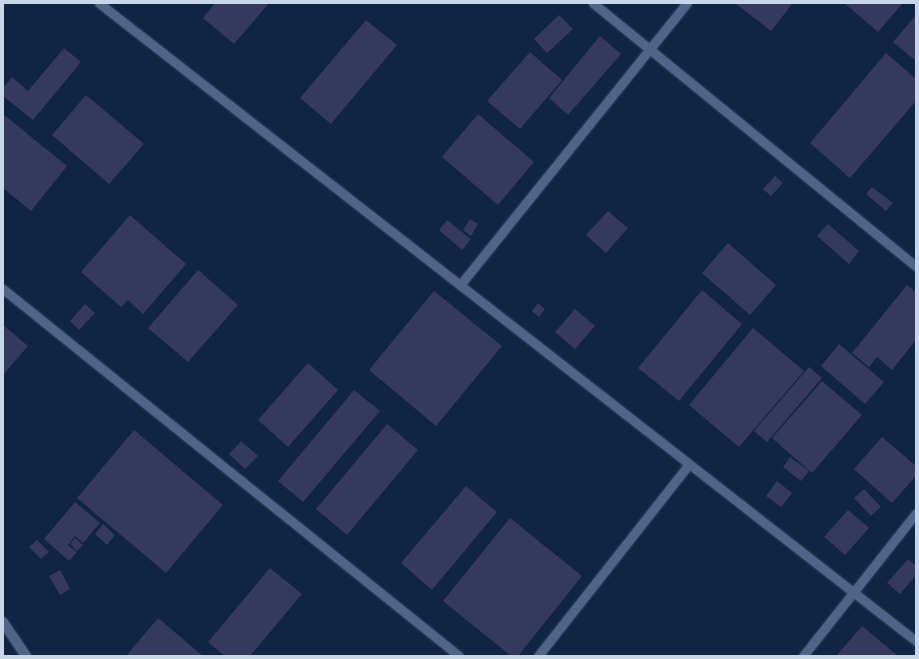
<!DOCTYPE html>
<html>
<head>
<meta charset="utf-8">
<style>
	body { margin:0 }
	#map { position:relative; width:919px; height:659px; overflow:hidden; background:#102543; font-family:Inter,sans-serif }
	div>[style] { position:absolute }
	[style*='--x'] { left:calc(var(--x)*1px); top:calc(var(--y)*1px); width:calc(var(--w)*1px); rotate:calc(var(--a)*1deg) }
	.building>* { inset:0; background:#35395d }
	.roads { filter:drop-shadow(0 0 1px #34415b) drop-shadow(0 0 1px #34415b) }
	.service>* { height:9px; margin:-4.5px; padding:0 4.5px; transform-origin:4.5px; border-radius:4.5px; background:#4e6588 }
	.minor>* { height:10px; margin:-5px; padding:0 5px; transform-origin:5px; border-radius:5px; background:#4e6588 }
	span { translate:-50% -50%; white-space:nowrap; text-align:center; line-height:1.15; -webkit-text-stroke:3.5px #071b39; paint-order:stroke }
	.frame { position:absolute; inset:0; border:4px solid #c8d6ea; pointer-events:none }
</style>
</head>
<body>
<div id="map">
	<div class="building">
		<div style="clip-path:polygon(215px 3px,269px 3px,234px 44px,203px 18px)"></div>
		<div style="clip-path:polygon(735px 3px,793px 3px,771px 31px)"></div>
		<div style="clip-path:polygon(844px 3px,903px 3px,878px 32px)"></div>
		<div style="clip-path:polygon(559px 15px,573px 29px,547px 53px,534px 39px)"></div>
		<div style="clip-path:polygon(916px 15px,916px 61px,893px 42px)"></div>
		<div style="clip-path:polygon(366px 20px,397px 45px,331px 124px,300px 98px)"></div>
		<div style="clip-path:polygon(600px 36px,621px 54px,568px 115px,549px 98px)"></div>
		<div style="clip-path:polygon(64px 48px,81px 62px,33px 120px,3px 96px,3px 88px,12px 77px,28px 91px)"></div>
		<div style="clip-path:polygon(530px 52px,562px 80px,520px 129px,487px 101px)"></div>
		<div style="clip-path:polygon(886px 53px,916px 79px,916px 101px,850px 178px,810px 143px)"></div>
		<div style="clip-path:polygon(86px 95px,144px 144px,109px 184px,52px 135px)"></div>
		<div style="clip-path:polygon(3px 114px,67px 166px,31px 211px,3px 188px)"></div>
		<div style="clip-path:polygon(478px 114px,534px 162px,498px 205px,442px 157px)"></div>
		<div style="clip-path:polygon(775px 176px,783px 183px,771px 196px,763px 189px)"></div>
		<div style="clip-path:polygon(872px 187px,893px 203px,886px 211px,866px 194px)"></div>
		<div style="clip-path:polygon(608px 211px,628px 228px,606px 253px,586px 235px)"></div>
		<div style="clip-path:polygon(130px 215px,186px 264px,143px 314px,128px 300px,121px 307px,81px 272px)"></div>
		<div style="clip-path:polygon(470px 219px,478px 224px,471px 236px,463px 230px)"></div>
		<div style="clip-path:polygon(447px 220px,471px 239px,462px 250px,439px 230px)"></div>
		<div style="clip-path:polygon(828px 224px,859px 251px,849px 264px,817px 236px)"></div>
		<div style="clip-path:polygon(728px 243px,776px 285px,750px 315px,702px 273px)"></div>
		<div style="clip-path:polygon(198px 270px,238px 305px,188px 362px,148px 328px)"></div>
		<div style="clip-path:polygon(907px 285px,916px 292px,916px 340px,892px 370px,877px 357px,869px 367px,852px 353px)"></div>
		<div style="clip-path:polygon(702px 290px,742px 324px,679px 401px,638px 368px)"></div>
		<div style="clip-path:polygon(434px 291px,502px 346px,436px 426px,369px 370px)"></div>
		<div style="clip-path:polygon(538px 303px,545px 309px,539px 317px,532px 311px)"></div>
		<div style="clip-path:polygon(85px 304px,95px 313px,79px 330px,70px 321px)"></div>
		<div style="clip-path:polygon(575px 309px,595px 326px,575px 349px,555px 332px)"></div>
		<div style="clip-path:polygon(3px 325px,28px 346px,3px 375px)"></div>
		<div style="clip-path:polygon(753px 328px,804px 371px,739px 447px,689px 405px)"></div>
		<div style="clip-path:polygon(839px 344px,884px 382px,865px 404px,821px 366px)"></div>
		<div style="clip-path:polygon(308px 363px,338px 390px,288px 447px,258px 420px)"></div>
		<div style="clip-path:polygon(809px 367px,822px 378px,767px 442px,754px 431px)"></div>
		<div style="clip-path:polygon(822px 381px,862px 415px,812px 473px,772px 438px)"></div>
		<div style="clip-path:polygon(354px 390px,380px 411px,303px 502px,278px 481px)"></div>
		<div style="clip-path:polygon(387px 424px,418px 450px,347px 535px,316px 509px)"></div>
		<div style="clip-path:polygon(134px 430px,223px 505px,166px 573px,77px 498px)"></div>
		<div style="clip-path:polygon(882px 437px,916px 466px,916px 476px,892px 503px,854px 469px)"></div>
		<div style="clip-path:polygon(241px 441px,258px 456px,245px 469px,229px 454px)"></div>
		<div style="clip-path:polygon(790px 457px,809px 471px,801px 481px,783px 467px)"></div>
		<div style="clip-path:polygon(777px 481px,792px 493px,781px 507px,766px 496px)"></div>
		<div style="clip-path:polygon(466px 486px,497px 512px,432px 590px,401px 563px)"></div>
		<div style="clip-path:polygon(864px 489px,881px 507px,871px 516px,854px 498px)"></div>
		<div style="clip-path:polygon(75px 502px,100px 523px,83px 543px,75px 536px,68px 545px,77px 552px,69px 561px,44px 539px)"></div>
		<div style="clip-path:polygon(848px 510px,869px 528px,845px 555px,824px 537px)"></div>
		<div style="clip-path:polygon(510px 518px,582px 576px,518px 656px,511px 656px,443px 601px)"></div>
		<div style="clip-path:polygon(103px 524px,115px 535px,107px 545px,95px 534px)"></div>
		<div style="clip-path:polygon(75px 538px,83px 545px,77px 551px,70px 544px)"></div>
		<div style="clip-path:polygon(37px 540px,49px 552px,41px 559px,29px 547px)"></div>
		<div style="clip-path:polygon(908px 559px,916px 566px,916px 575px,900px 594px,887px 583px)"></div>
		<div style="clip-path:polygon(270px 568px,302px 594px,250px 656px,225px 656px,208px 642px)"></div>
		<div style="clip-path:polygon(60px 570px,70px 589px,60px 595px,49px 576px)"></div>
		<div style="clip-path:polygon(158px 618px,203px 656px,126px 656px)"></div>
		<div style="clip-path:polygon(862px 626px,898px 656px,836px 656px)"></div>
	</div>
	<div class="roads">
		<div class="service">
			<div style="--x:99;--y:3;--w:1037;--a:37.99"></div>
			<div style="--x:593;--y:3;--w:417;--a:39.2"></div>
			<div style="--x:460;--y:285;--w:362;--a:-51.2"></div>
			<div style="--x:3;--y:289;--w:585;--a:38.83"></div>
			<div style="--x:538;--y:656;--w:244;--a:-51.8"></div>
			<div style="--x:803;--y:656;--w:182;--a:-51.7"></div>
		</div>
		<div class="minor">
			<div style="--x:3;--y:622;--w:41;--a:55.9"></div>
		</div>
	</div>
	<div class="frame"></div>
</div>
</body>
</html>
